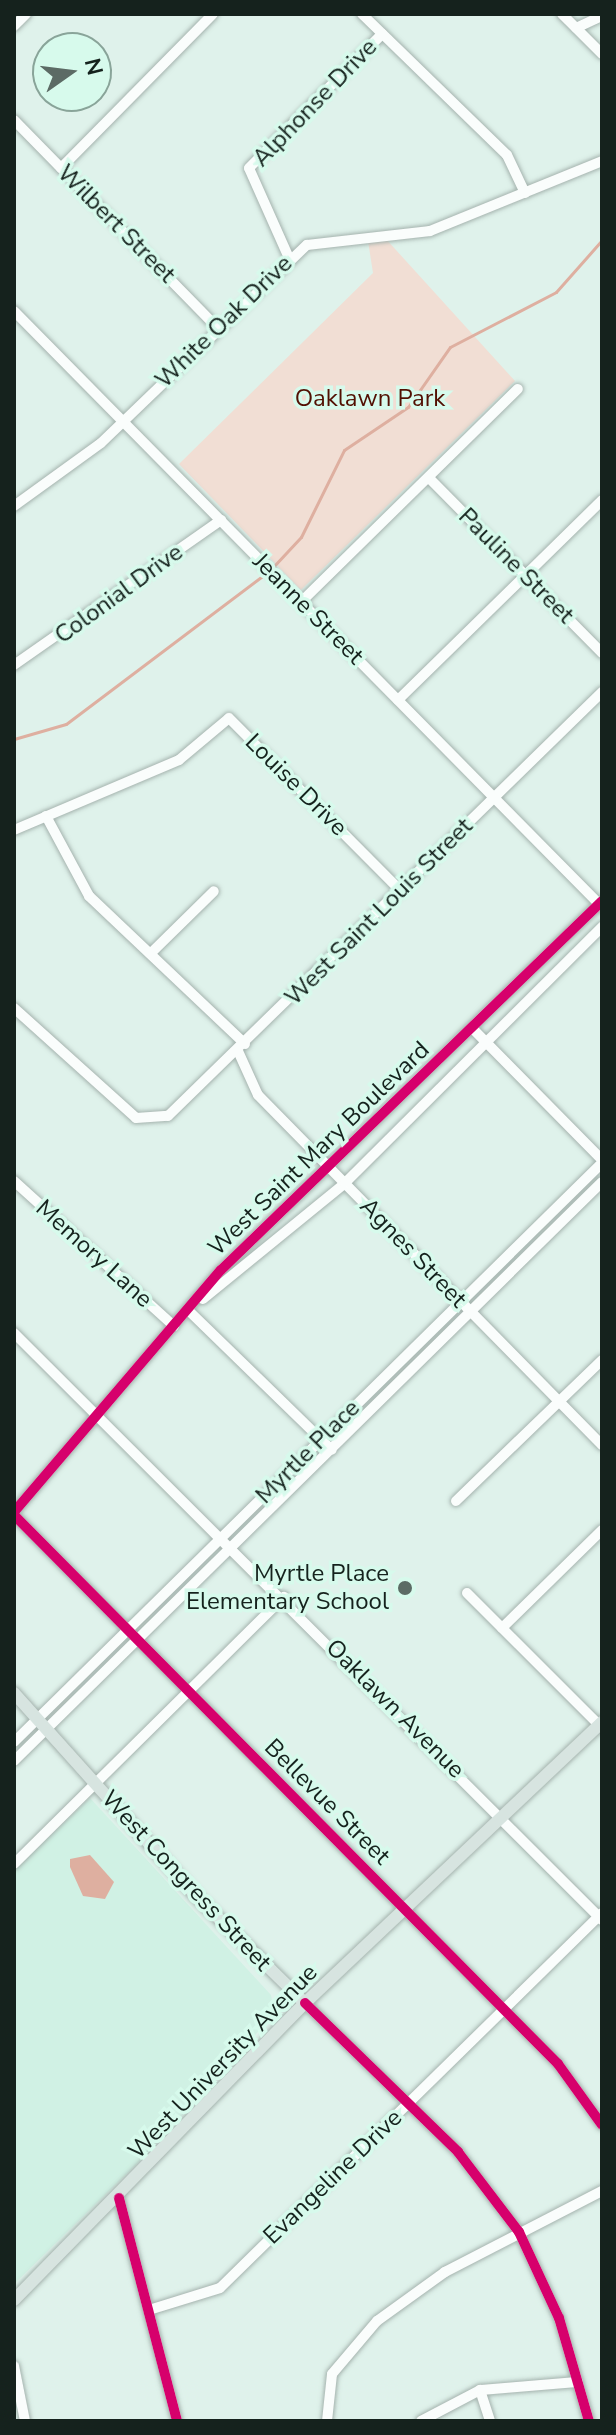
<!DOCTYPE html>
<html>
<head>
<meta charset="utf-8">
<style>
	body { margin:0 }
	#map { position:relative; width:616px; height:2435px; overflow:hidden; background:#dff2eb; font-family:"Nunito Sans",sans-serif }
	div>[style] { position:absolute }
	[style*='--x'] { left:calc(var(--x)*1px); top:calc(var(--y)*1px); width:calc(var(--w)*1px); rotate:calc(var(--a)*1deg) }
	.built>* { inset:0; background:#d0f1e4 }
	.green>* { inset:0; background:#f1ded4 }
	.water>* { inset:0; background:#deafa0 }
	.stream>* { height:3px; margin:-1.5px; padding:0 1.5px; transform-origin:1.5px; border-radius:1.5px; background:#deafa0 }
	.roads { filter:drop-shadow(0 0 2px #a5b3ae) drop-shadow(0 0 2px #a5b3ae) }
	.minor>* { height:10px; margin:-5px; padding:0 5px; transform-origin:5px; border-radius:5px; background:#fafdfc }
	.major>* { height:12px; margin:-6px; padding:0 6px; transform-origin:6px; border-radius:6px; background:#d7e4e0 }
	.cycleway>* { height:10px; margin:-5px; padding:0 5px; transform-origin:5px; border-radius:5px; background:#d6006c }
	.dots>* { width:22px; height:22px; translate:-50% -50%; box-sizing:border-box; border:4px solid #d7faec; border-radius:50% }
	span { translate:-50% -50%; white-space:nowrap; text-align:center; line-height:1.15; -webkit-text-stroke:7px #d7faec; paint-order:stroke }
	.street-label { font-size:24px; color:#15221d }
	.park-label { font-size:24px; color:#520f02 }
	.poi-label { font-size:24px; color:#15221d }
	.right { translate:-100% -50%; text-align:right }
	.frame { position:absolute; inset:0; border:16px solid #15221d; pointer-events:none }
	.north { position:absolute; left:32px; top:32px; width:80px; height:80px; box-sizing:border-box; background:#d7faec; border:2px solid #89a499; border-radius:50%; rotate:76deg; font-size:22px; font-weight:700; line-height:32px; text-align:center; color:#15221d }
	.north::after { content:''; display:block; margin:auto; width:28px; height:36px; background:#5c6b65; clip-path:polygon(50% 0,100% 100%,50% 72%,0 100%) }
</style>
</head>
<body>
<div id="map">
	<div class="built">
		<div style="clip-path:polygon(90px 1798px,271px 1995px,274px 2014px,151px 2150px,14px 2284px,14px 1870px)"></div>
	</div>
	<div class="green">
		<div style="clip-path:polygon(386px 239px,515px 381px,301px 590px,179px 464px,373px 273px,368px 241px)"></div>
	</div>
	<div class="water">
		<div style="clip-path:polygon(90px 1855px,114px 1882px,105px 1899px,83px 1896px,70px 1867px,70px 1859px)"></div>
	</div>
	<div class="stream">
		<div style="--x:273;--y:567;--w:41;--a:-47"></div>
		<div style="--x:301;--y:537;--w:97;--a:-63.7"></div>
		<div style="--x:344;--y:450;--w:77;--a:-33.9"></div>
		<div style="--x:408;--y:407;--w:73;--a:-55"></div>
		<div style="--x:450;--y:347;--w:119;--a:-27.4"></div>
		<div style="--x:556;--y:292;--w:69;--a:-48.5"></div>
		<div style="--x:14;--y:739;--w:54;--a:-16.1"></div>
		<div style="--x:66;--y:724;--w:253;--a:-37"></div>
	</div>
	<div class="roads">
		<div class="minor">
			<div style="--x:362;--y:14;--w:202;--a:44.2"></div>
			<div style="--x:507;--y:155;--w:42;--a:64.7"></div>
			<div style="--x:562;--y:14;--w:57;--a:45"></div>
			<div style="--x:14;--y:26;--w:17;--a:-45"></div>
			<div style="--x:576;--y:28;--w:29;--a:-25"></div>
			<div style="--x:14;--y:120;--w:291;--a:45.6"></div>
			<div style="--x:61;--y:168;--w:216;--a:-45.4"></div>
			<div style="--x:289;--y:258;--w:98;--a:-114"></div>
			<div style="--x:249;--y:168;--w:189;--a:-45.2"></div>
			<div style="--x:14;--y:311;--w:837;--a:45.39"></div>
			<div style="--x:430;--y:479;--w:245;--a:45.3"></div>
			<div style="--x:14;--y:506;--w:107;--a:-35.9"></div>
			<div style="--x:101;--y:443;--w:286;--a:-43.9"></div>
			<div style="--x:307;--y:245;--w:124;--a:-6.5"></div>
			<div style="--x:430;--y:231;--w:186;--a:-22.1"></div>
			<div style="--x:301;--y:602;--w:304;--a:-44.5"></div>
			<div style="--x:14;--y:665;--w:253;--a:-35"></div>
			<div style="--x:398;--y:700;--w:286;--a:-44.4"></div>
			<div style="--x:46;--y:816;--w:91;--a:61.7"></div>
			<div style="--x:89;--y:896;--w:215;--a:43.5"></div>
			<div style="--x:14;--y:830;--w:179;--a:-23"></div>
			<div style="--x:179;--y:760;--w:65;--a:-40"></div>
			<div style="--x:229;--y:718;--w:243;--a:45.2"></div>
			<div style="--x:151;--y:953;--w:88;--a:-44.5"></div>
			<div style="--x:14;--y:1008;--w:164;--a:42"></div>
			<div style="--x:136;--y:1118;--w:32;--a:-4"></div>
			<div style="--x:168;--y:1116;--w:607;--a:-44.33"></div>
			<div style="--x:473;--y:1029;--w:184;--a:45.4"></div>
			<div style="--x:238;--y:1051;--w:48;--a:65.6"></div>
			<div style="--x:258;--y:1095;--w:491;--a:45.5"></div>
			<div style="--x:14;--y:1181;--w:216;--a:42.2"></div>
			<div style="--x:203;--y:1299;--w:183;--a:-39.2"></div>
			<div style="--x:345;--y:1183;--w:363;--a:-44.9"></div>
			<div style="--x:189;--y:1311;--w:199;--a:44.2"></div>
			<div style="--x:14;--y:1333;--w:831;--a:44.95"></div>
			<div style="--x:456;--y:1501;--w:203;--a:-44"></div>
			<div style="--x:14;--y:1512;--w:318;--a:-49.5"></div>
			<div style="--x:221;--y:1270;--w:530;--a:-44.08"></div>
			<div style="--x:14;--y:1515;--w:773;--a:45.26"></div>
			<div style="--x:558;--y:2064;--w:75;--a:54.2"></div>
			<div style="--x:467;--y:1593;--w:191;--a:45"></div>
			<div style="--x:502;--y:1628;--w:140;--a:-44.4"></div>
			<div style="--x:14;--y:1742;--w:825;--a:-44.56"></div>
			<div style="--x:14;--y:1761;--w:825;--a:-44.56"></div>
			<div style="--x:14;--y:1864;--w:380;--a:-44.7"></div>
			<div style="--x:305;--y:2003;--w:214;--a:44.2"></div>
			<div style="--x:458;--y:2152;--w:101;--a:52.7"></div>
			<div style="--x:519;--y:2232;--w:95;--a:65.1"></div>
			<div style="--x:559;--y:2318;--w:107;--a:73.8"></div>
			<div style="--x:119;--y:2198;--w:230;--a:75.4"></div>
			<div style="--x:149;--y:2310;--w:74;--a:-17.2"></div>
			<div style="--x:220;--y:2288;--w:535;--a:-44.47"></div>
			<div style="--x:14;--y:2366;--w:56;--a:78.7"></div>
			<div style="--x:480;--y:2390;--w:33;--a:72"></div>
			<div style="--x:327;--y:2421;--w:47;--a:-83.9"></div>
			<div style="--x:332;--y:2374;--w:70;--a:-49.7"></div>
			<div style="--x:377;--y:2321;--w:84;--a:-35.8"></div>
			<div style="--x:445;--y:2272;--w:177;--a:-27.3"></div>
			<div style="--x:421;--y:2421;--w:67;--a:-27.7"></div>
			<div style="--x:480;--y:2390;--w:98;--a:-4.7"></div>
		</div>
		<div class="major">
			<div style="--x:14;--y:1693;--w:271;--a:48.1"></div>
			<div style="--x:195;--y:1895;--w:154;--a:44.5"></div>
			<div style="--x:14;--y:2300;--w:416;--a:-45.6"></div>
			<div style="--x:305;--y:2003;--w:409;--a:-43.4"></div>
		</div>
	</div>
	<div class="cycleway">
		<div style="--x:14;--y:1512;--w:318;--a:-49.5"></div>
		<div style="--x:221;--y:1270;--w:530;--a:-44.08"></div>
		<div style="--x:14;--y:1515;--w:773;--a:45.26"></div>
		<div style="--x:558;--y:2064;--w:75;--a:54.2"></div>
		<div style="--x:305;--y:2003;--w:214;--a:44.2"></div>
		<div style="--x:458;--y:2152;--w:101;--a:52.7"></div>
		<div style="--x:519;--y:2232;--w:95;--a:65.1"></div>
		<div style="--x:559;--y:2318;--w:107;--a:73.8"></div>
		<div style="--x:119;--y:2198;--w:230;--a:75.4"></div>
	</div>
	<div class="dots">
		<div style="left:405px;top:1588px;background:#5c6b65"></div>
	</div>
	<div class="street-label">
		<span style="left:315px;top:103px;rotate:-46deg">Alphonse Drive</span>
		<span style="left:116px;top:224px;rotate:45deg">Wilbert Street</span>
		<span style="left:224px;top:322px;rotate:-44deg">White Oak Drive</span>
		<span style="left:516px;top:566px;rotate:45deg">Pauline Street</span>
		<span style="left:119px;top:594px;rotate:-36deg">Colonial Drive</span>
		<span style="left:308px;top:609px;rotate:45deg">Jeanne Street</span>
		<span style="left:296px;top:785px;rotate:45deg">Louise Drive</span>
		<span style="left:379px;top:912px;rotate:-45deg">West Saint Louis Street</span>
		<span style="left:319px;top:1149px;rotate:-44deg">West Saint Mary Boulevard</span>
		<span style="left:413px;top:1253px;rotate:46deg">Agnes Street</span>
		<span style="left:94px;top:1254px;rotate:42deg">Memory Lane</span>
		<span style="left:308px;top:1452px;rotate:-45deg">Myrtle Place</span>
		<span style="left:395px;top:1709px;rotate:45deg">Oaklawn Avenue</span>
		<span style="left:327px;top:1802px;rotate:45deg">Bellevue Street</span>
		<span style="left:186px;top:1881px;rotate:47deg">West Congress Street</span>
		<span style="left:223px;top:2062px;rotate:-46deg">West University Avenue</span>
		<span style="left:333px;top:2177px;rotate:-44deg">Evangeline Drive</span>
	</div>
	<div class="park-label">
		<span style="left:370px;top:399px">Oaklawn Park</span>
	</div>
	<div class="poi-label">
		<span class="right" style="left:389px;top:1588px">Myrtle Place<br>Elementary School</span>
	</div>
	<div class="frame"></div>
	<div class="north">N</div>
</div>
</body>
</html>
